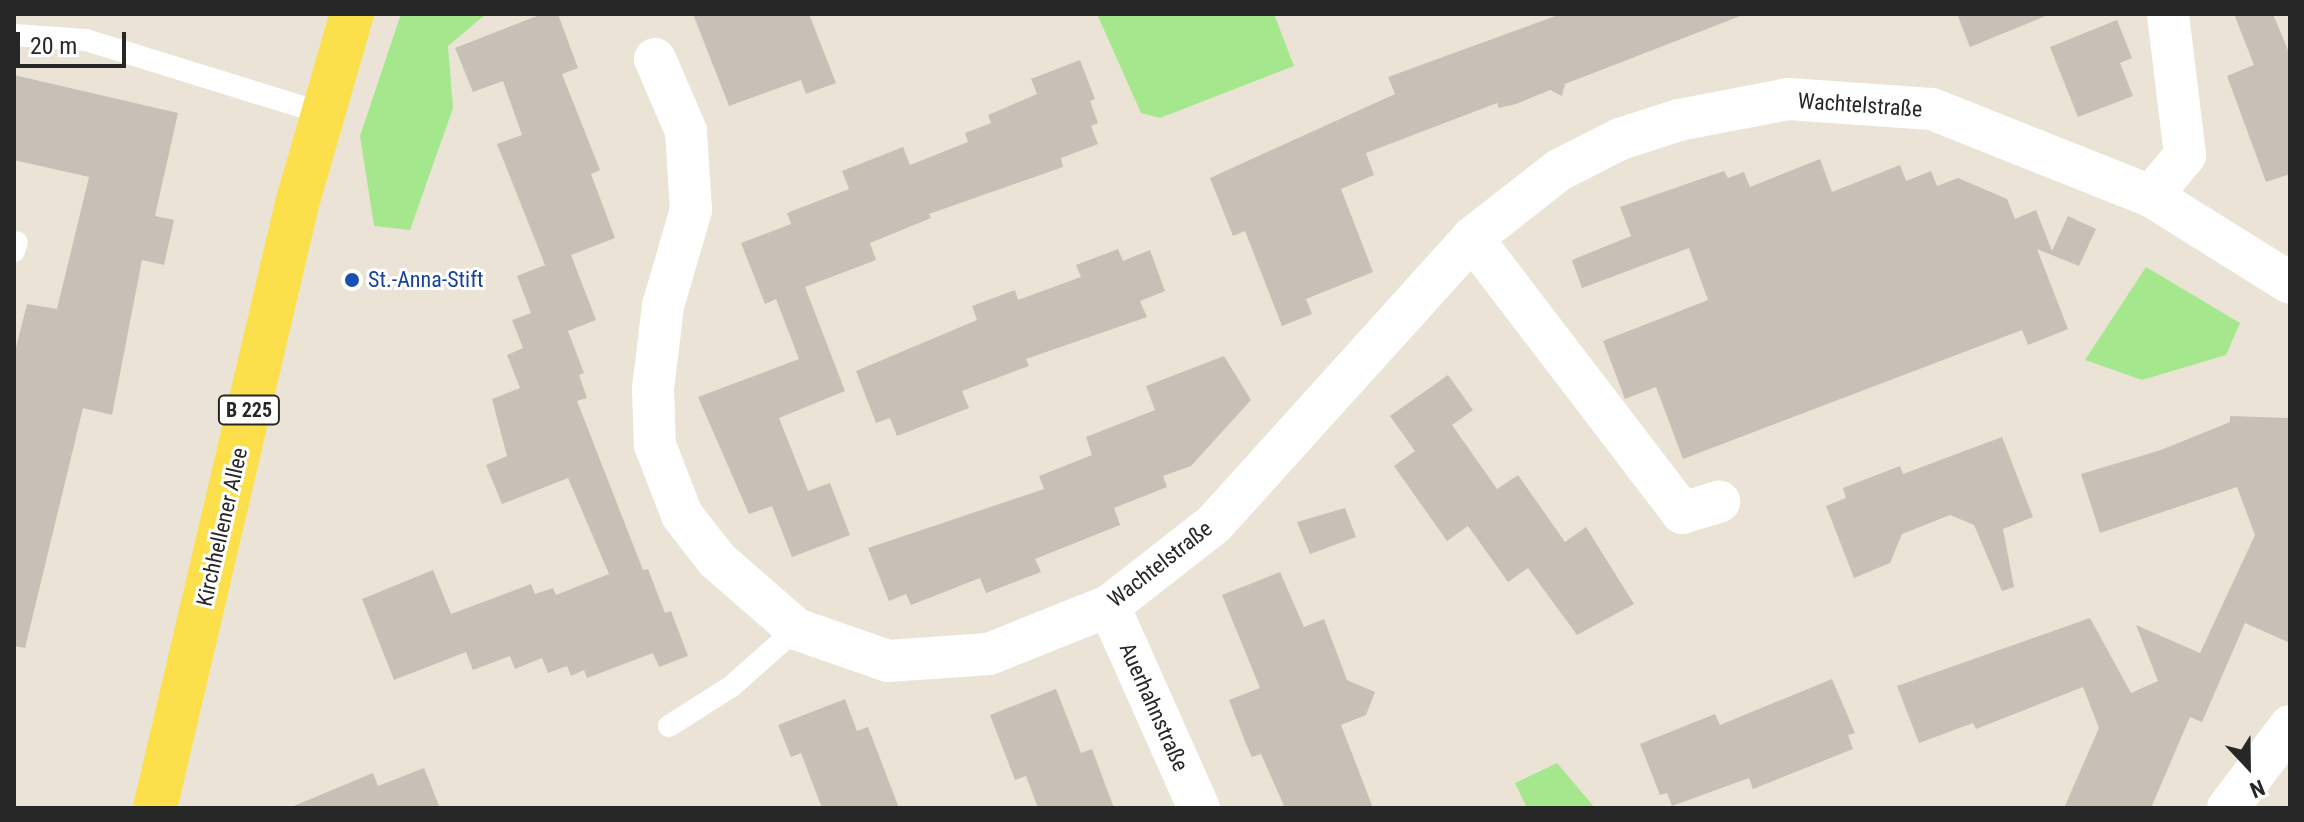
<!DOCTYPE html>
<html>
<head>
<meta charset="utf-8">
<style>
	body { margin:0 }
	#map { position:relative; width:2304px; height:822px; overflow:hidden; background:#ebe4d6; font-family:"Roboto Condensed",sans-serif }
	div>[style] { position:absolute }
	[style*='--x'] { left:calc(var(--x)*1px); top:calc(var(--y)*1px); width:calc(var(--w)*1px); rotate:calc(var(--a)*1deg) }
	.green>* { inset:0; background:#a5e78d }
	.building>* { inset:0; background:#c6c0b6 }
	.lane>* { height:22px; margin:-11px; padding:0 11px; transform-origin:11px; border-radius:11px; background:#fff }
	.street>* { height:42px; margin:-21px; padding:0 21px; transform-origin:21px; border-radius:21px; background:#fff }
	.primary>* { height:44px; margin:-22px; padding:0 22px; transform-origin:22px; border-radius:22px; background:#fbe04b }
	.dots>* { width:22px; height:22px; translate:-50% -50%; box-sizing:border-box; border:4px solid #fff; border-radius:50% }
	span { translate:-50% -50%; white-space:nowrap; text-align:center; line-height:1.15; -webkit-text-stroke:6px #fff; paint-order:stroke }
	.shield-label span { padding:2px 6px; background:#fff; border:2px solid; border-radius:6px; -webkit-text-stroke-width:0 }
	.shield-label { font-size:20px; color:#272727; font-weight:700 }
	.street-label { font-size:22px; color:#272727 }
	.transit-label { font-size:22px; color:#164399 }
	.left { translate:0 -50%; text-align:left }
	.frame { position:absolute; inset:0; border:16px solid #272727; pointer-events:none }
	.north { position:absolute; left:2208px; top:726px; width:80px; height:80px; -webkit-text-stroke:6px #fff; paint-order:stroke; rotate:158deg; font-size:22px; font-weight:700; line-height:32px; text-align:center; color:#272727 }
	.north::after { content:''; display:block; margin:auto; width:28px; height:36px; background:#272727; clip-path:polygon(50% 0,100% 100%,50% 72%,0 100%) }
	.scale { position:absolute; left:16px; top:32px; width:110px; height:36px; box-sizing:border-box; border:4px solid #272727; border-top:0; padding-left:10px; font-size:24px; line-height:28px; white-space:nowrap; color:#272727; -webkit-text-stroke:6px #fff; paint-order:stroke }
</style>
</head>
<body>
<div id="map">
	<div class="green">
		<div style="clip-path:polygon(401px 14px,486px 14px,448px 46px,453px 108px,410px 230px,374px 226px,360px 136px)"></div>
		<div style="clip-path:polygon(1097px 14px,1274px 14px,1294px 66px,1160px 118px,1141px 113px)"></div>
		<div style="clip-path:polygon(2146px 267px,2240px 323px,2226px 355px,2142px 380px,2085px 360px)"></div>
		<div style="clip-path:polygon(1557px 763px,1595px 808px,1527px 808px,1515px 783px)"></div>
	</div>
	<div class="building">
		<div style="clip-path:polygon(542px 14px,558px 14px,578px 68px,562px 74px,600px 170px,591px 174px,615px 238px,571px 255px,596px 320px,568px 331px,584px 373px,579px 375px,587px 398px,577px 401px,643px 570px,648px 569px,665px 613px,671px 611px,688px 656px,659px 667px,653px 653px,587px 678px,584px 670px,571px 676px,567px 666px,548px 673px,542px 658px,515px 669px,510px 656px,473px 670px,466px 652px,394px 680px,362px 599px,433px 570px,451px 614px,531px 584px,535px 594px,553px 588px,556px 595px,609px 574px,568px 478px,502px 504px,486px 465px,507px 456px,492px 399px,520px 388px,507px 355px,523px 348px,512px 320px,531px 313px,517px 276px,545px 265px,497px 144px,522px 135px,503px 81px,473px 92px,455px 48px)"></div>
		<div style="clip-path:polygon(693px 14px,809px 14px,836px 83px,806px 94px,801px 80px,729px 106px)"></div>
		<div style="clip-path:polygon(1561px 14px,1743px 15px,1565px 84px,1562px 96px,1550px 90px,1516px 104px,1499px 108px,1497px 103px,1366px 153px,1374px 175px,1341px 189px,1373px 272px,1306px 299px,1312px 314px,1282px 326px,1245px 231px,1233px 236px,1210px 178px,1395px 94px,1388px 77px)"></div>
		<div style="clip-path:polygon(1957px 14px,2048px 14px,2048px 15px,1970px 47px)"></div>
		<div style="clip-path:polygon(2234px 14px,2273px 14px,2290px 55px,2290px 174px,2266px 182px,2227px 76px,2254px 65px)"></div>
		<div style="clip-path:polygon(2117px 20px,2132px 58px,2120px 63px,2133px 96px,2078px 117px,2050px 47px)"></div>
		<div style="clip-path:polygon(1080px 60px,1095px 99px,1090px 101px,1098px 123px,1091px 126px,1098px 144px,1061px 158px,1063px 167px,929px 214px,931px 218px,870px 243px,876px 260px,805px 287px,845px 391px,779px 418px,808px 491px,830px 483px,850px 535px,792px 557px,772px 506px,749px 514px,698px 397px,799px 359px,776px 299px,765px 304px,741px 243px,791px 224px,787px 213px,849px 189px,842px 171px,903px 147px,910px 165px,968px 142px,965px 133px,991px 123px,988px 115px,1037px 94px,1031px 79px)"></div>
		<div style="clip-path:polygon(14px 75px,178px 113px,155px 216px,174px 220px,164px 265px,142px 260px,112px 415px,83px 408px,25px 648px,14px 646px,14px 355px,27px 304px,57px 309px,89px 177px,14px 160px)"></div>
		<div style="clip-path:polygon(1820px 159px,1832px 192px,1900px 165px,1906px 181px,1931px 171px,1937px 186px,1958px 178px,2007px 199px,2015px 219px,2036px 210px,2052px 251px,2068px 216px,2096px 229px,2079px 266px,2037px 249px,2068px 329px,2028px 345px,2022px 330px,1683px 459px,1656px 387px,1625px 399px,1603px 341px,1708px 300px,1689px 248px,1582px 288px,1572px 260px,1631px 236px,1620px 207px,1724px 171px,1728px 178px,1744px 172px,1750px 187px)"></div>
		<div style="clip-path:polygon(1118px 249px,1123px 261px,1150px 250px,1165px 291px,1140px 301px,1147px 317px,1026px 359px,1029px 366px,962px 391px,969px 408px,897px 436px,890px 418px,876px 423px,856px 371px,977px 320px,972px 306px,1015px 290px,1018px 300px,1081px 277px,1076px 265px)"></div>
		<div style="clip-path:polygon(1224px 356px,1251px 400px,1191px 466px,1163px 476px,1167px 487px,1114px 508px,1120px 525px,1035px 559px,1041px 572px,986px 593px,980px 578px,911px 605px,906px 594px,889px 601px,868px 548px,1044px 489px,1039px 476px,1092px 455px,1086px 437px,1155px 410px,1146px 386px)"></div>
		<div style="clip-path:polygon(1448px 375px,1473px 410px,1452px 425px,1497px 489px,1518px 475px,1565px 542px,1586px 527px,1634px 604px,1577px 635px,1528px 568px,1508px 582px,1468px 526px,1447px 541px,1394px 466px,1415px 451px,1390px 416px)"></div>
		<div style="clip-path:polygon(2230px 416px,2290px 418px,2290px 643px,2245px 623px,2202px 722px,2190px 717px,2151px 808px,2064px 808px,2099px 728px,2083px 687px,1976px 729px,1973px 723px,1919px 743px,1897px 686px,2090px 618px,2131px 693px,2158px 681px,2136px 625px,2200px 653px,2255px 535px,2237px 487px,2100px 533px,2081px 474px,2161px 450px,2230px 422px)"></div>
		<div style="clip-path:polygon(2002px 437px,2033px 517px,2003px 529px,2014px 587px,2002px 591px,1974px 525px,1950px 515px,1902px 534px,1890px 563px,1854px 578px,1826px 506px,1846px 498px,1843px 488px,1900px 466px,1903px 474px)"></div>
		<div style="clip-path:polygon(1345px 508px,1356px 537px,1310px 554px,1297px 522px)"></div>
		<div style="clip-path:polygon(1280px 572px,1304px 627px,1324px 619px,1347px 680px,1375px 692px,1366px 715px,1341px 725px,1373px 808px,1285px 808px,1261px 754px,1252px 757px,1246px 744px,1229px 700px,1260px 688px,1222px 595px)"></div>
		<div style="clip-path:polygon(1832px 679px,1855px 733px,1848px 735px,1853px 749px,1753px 789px,1749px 778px,1672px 806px,1667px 793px,1660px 795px,1640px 744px,1715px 714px,1720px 725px)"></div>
		<div style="clip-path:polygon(1056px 689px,1081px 753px,1092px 749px,1114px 808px,1038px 808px,1026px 776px,1015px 780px,990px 715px)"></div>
		<div style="clip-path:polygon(845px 699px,857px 731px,868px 727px,899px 808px,822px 808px,801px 753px,791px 757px,778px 725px)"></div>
		<div style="clip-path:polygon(424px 768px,440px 808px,289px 808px,373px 773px,378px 786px)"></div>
	</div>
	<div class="lane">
		<div style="--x:14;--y:35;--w:72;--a:4"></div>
		<div style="--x:86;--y:40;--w:247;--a:17.2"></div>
		<div style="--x:14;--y:251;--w:9;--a:-72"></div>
		<div style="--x:669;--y:726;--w:75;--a:-32.4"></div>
		<div style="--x:732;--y:686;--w:86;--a:-41.7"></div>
	</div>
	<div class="street">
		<div style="--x:655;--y:59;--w:78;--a:66.7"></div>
		<div style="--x:686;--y:131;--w:79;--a:86.4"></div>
		<div style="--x:691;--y:210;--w:100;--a:106.3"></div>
		<div style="--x:663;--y:306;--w:84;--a:96.9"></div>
		<div style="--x:653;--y:389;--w:56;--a:88"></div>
		<div style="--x:655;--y:445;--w:75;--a:68.9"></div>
		<div style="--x:682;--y:515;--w:57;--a:52.1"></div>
		<div style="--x:717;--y:560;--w:105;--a:41.1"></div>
		<div style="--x:796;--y:629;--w:97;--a:19.2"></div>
		<div style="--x:888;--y:661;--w:101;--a:-4"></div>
		<div style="--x:989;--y:654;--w:129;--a:-21.8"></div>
		<div style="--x:1109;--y:606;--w:133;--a:-38"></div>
		<div style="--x:1214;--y:524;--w:385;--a:-47.9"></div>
		<div style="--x:1472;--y:238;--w:110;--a:-38"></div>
		<div style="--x:1559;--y:170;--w:68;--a:-26.9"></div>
		<div style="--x:1620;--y:139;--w:62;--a:-17.9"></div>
		<div style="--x:1679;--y:120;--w:111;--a:-10.9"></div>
		<div style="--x:1788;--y:99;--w:144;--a:4"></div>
		<div style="--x:1932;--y:109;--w:236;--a:21.7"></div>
		<div style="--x:2151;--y:196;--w:164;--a:32"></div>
		<div style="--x:2151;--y:196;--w:53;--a:-50.3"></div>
		<div style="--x:2185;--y:155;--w:142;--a:-96.9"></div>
		<div style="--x:1472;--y:238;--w:346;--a:52.6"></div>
		<div style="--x:1682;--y:513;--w:39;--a:-17"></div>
		<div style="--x:1109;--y:606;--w:221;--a:66"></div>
		<div style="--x:2228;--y:808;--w:103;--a:-52.9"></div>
	</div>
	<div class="primary">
		<div style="--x:155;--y:808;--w:620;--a:-76.77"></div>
		<div style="--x:297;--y:204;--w:198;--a:-73.9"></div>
	</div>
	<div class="dots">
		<div style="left:352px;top:280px;background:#1a4fb4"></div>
	</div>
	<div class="shield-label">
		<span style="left:249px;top:410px">B 225</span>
	</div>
	<div class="street-label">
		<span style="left:1860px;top:105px;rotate:4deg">Wachtelstraße</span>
		<span style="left:222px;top:527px;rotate:-77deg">Kirchhellener Allee</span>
		<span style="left:1160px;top:564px;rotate:-38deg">Wachtelstraße</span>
		<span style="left:1154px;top:707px;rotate:66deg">Auerhahnstraße</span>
	</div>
	<div class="transit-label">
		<span class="left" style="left:368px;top:280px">St.-Anna-Stift</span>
	</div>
	<div class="frame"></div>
	<div class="north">N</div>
	<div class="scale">20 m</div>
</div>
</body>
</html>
